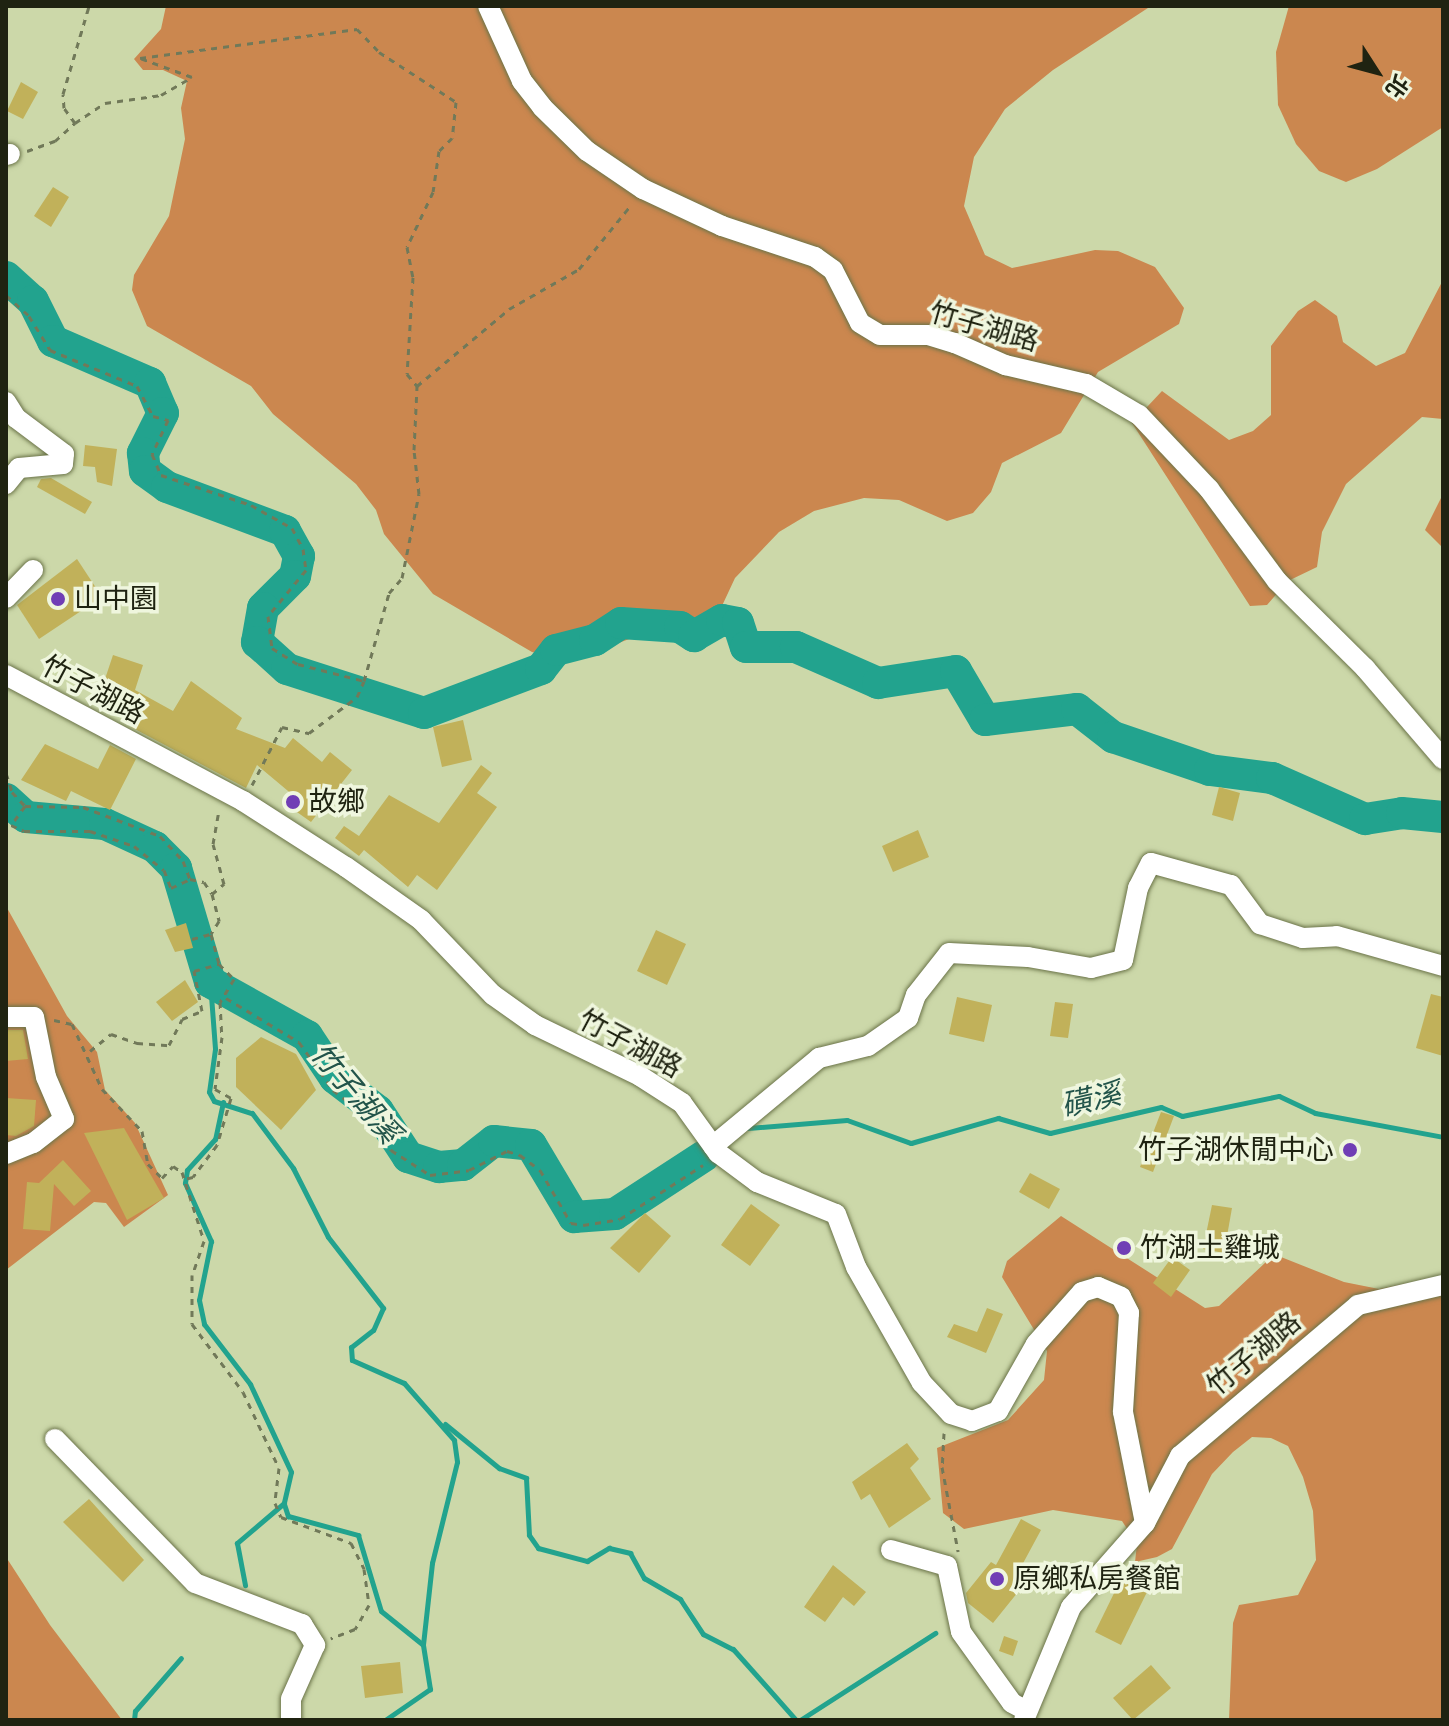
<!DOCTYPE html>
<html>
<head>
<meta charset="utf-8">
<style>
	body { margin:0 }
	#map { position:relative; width:1449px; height:1726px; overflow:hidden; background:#ccd8a9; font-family:Helvetica,"Noto Sans TC",sans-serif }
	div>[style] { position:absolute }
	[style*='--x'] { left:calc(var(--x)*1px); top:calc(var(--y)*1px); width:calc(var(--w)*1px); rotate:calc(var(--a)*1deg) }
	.forest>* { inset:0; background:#cb874f }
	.stream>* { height:5px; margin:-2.5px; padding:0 2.5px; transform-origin:2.5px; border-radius:2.5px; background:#22a38e }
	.river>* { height:32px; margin:-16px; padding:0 16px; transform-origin:16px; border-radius:16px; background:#22a38e }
	.building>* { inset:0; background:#c1b15a }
	.path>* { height:3px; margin-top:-1.5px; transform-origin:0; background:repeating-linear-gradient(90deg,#717959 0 6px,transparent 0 12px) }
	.roads { filter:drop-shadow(0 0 2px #6a7348) drop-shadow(0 0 2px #6a7348) }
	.minor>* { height:20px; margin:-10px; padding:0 10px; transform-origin:10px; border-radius:10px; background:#fff }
	.dots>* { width:22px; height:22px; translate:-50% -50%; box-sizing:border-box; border:4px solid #eff6de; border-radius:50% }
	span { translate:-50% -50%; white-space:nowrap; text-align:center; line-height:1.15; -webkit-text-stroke:7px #eff6de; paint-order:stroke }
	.street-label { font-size:28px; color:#1f2311 }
	.poi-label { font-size:28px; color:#1f2311 }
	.left { translate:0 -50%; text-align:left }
	.right { translate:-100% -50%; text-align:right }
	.water-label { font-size:30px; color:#22544a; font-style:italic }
	.frame { position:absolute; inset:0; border:8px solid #1f2311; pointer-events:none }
	.north { position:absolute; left:1337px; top:32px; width:80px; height:80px; -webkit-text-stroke:6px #eff6de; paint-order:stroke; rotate:126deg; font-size:22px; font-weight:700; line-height:32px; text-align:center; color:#1f2311 }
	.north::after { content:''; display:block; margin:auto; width:28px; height:36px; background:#1f2311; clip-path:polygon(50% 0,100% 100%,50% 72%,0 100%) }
</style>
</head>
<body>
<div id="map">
	<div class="forest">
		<div style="clip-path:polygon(166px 6px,1151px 6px,1053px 70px,1005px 109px,974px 157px,964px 206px,985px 255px,1012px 268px,1095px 250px,1118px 251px,1155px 267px,1184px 308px,1179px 324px,1098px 372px,1061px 433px,1002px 463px,991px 492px,973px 513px,947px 521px,899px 500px,864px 498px,814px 511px,779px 532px,735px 578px,721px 608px,701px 624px,632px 638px,572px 660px,532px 652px,433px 594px,384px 534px,376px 510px,356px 484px,273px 414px,251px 386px,147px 326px,132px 290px,134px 275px,169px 216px,185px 139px,181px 108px,187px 81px,163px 70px,143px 70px,134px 59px,161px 29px)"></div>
		<div style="clip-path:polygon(1289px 6px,1443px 6px,1443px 127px,1377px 169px,1346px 182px,1319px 171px,1296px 144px,1278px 105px,1276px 52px)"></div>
		<div style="clip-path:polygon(1443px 280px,1443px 419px,1422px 417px,1346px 484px,1322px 532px,1317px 567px,1288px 581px,1267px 605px,1250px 606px,1132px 423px,1162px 391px,1229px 440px,1253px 431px,1271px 415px,1271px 346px,1298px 311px,1315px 300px,1337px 316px,1343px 342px,1376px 366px,1405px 353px)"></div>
		<div style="clip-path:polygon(1443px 494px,1443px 548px,1425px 530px)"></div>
		<div style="clip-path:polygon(6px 906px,67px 1016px,97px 1052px,105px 1090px,135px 1123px,168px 1195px,124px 1227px,106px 1203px,94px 1202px,6px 1270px)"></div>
		<div style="clip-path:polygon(1061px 1216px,1205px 1308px,1219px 1306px,1266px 1262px,1281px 1257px,1344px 1282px,1379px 1289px,1408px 1283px,1443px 1296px,1443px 1720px,1229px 1720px,1233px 1623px,1239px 1605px,1298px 1595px,1316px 1560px,1313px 1511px,1303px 1477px,1288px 1446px,1271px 1438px,1252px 1437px,1233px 1452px,1212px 1474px,1172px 1549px,1157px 1557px,1135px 1562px,1137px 1544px,1122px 1521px,1053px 1510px,964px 1529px,943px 1513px,937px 1448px,1008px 1420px,1044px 1380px,1047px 1351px,1002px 1277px,1007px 1261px)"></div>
		<div style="clip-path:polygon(6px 1557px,50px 1625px,122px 1720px,6px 1720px)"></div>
	</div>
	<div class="stream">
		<div style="--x:210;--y:982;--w:67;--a:85.7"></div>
		<div style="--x:215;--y:1049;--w:43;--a:97.9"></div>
		<div style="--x:209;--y:1092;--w:10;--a:61"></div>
		<div style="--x:214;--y:1101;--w:40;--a:18"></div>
		<div style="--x:252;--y:1113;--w:69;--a:53.3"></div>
		<div style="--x:293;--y:1168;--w:77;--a:63.1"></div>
		<div style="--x:328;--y:1237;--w:90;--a:52.2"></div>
		<div style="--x:383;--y:1308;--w:24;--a:114"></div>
		<div style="--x:373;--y:1330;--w:28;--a:142"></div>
		<div style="--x:351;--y:1347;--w:13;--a:86"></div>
		<div style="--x:352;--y:1360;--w:57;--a:23.9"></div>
		<div style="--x:404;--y:1383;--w:76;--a:48.7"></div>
		<div style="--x:454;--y:1440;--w:22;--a:82"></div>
		<div style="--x:457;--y:1462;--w:104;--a:103.9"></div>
		<div style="--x:432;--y:1563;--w:82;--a:96.3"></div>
		<div style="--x:423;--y:1645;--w:45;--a:81"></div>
		<div style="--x:430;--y:1689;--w:55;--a:145.4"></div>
		<div style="--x:223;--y:1102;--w:38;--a:102"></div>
		<div style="--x:215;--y:1139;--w:42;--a:132.1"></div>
		<div style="--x:187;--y:1170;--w:13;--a:99"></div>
		<div style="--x:185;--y:1183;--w:64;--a:65.9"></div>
		<div style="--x:211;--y:1241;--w:60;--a:101.5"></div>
		<div style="--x:199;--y:1300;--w:25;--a:78"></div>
		<div style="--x:204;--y:1324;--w:76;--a:52.5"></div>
		<div style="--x:250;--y:1384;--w:97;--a:65"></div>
		<div style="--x:291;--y:1472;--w:32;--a:103"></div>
		<div style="--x:284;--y:1503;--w:62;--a:139.6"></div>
		<div style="--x:237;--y:1543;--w:43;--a:79.2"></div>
		<div style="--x:748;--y:1128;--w:99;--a:-4.6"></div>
		<div style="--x:847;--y:1120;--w:68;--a:19.8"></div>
		<div style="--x:911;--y:1143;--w:91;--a:-16"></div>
		<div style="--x:998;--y:1118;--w:54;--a:16.1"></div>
		<div style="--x:1050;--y:1133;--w:114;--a:-13.2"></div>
		<div style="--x:1161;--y:1107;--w:23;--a:23"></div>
		<div style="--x:1182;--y:1116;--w:99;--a:-11.7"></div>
		<div style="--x:1279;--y:1096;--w:40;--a:25"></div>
		<div style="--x:1315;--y:1113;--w:130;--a:10.6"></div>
		<div style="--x:445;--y:1424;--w:70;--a:39.2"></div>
		<div style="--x:499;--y:1468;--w:29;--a:20"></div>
		<div style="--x:526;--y:1478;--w:57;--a:87"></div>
		<div style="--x:529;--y:1535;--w:16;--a:55"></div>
		<div style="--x:538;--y:1548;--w:51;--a:14.9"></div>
		<div style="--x:587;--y:1561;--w:26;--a:-31"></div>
		<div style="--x:609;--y:1548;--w:22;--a:13"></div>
		<div style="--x:630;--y:1553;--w:29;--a:61"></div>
		<div style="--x:644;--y:1578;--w:42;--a:30.3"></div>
		<div style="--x:680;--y:1599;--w:42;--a:56.7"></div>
		<div style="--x:703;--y:1634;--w:34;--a:27"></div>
		<div style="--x:733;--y:1649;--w:95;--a:48.4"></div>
		<div style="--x:284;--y:1504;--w:13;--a:72"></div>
		<div style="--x:288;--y:1516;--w:73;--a:15.2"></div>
		<div style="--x:358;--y:1535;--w:79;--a:73.2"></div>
		<div style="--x:381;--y:1611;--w:53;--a:38.8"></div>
		<div style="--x:134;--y:1720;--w:9;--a:-84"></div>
		<div style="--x:135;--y:1711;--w:70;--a:-49"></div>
		<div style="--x:800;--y:1720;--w:161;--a:-32.8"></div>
	</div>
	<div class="river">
		<div style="--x:6;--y:277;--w:36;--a:42"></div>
		<div style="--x:33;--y:301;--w:45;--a:63.4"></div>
		<div style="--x:53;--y:341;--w:106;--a:23.4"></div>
		<div style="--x:150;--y:383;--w:33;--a:67"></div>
		<div style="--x:163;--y:413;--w:45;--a:116.6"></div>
		<div style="--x:143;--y:453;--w:18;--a:84"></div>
		<div style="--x:145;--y:471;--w:27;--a:36"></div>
		<div style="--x:167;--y:487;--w:126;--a:20.4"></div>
		<div style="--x:285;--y:531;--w:29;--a:61"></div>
		<div style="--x:299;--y:556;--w:20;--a:101"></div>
		<div style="--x:295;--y:576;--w:45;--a:135"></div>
		<div style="--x:263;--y:608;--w:35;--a:100"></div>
		<div style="--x:257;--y:642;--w:40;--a:42"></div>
		<div style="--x:287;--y:669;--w:144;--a:17.8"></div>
		<div style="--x:424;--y:713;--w:125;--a:-20.6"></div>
		<div style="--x:541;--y:669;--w:24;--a:-52"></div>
		<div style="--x:556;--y:650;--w:40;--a:-14.4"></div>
		<div style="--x:595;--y:640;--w:31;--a:-33"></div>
		<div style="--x:621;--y:623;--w:59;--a:3.9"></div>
		<div style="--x:680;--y:627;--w:17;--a:33"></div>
		<div style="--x:694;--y:636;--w:32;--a:-30"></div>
		<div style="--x:722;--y:620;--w:16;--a:11"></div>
		<div style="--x:738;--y:623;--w:25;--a:72"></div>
		<div style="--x:746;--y:647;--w:50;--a:0"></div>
		<div style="--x:796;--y:647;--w:90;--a:23.7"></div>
		<div style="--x:878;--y:683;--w:79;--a:-8.7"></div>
		<div style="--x:956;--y:671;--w:57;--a:59.4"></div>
		<div style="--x:985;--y:720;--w:93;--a:-6.8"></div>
		<div style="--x:1077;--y:709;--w:46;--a:37.9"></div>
		<div style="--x:1113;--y:737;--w:102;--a:18.8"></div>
		<div style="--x:1210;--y:770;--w:63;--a:7.4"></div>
		<div style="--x:1272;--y:778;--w:102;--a:23.8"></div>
		<div style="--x:1365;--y:819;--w:37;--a:-9"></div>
		<div style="--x:1402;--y:813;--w:41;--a:5.6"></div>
		<div style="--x:6;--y:799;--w:27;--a:42"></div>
		<div style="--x:26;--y:817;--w:79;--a:5.1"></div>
		<div style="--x:105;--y:824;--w:55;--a:24.7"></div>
		<div style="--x:155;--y:847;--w:30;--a:45"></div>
		<div style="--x:176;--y:868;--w:119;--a:73.4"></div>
		<div style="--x:210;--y:982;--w:111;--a:29.1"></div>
		<div style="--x:307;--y:1036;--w:50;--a:56.3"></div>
		<div style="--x:335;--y:1078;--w:54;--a:37.5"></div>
		<div style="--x:378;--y:1111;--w:55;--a:56.9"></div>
		<div style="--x:408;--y:1157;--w:33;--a:18"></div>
		<div style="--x:439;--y:1167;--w:24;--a:-5"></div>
		<div style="--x:463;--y:1165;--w:39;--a:-38"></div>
		<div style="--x:494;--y:1141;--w:37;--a:6"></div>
		<div style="--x:531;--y:1145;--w:84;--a:59.2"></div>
		<div style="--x:574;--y:1217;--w:41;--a:-4.2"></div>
		<div style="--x:615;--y:1214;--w:106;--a:-33.1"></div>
	</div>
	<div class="building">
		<div style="clip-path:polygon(21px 82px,38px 92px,23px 119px,7px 111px)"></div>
		<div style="clip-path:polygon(53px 187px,69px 197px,51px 227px,34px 216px)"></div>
		<div style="clip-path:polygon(85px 445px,117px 449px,112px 486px,97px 482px,95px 467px,83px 466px)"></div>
		<div style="clip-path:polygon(51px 478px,92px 502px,85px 514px,37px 487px,41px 479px)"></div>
		<div style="clip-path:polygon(77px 559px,102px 597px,39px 639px,17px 605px)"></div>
		<div style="clip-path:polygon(113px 655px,143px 665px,135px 690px,173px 711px,191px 681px,242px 718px,236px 729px,285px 748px,293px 738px,322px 762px,330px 752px,352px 770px,311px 822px,287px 805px,294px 796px,257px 765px,246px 788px,131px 727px,141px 711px,99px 697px)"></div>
		<div style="clip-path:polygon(463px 720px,472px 760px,442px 767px,433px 727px)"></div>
		<div style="clip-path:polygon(45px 744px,98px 769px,110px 745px,136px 759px,110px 810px,71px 791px,66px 801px,21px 780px)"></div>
		<div style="clip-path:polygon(481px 765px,492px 773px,477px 793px,497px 807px,437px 890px,417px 875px,408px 887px,364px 850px,359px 856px,335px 838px,344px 826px,359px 836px,389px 795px,439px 823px)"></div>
		<div style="clip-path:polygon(1219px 787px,1240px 793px,1233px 821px,1212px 815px)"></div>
		<div style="clip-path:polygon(918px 830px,929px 857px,893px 872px,882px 846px)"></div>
		<div style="clip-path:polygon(186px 923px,193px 948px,175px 952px,165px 930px)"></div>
		<div style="clip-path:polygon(656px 930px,686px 944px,667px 985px,637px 971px)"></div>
		<div style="clip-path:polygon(185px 980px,198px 1002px,172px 1021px,156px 1002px)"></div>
		<div style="clip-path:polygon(1431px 994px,1443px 997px,1443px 1056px,1416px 1048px)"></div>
		<div style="clip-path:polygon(957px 997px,992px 1005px,984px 1042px,949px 1034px)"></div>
		<div style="clip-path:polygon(1055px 1002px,1073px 1004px,1068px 1038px,1050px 1036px)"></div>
		<div style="clip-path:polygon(6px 1030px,23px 1030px,28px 1059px,6px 1061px)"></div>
		<div style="clip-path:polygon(261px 1037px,296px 1054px,316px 1090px,281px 1130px,236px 1087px,236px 1058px)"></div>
		<div style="clip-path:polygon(6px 1098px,36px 1100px,34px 1126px,16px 1136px,6px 1135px)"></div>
		<div style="clip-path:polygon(1161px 1112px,1174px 1116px,1153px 1172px,1140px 1167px)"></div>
		<div style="clip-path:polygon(124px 1128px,164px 1198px,127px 1220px,84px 1133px)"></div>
		<div style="clip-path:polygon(63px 1160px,91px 1191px,74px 1206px,54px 1184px,50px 1231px,23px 1229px,27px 1182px,39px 1183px)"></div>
		<div style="clip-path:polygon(1030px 1173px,1060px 1189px,1049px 1209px,1019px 1192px)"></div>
		<div style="clip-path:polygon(751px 1204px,780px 1225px,750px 1266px,721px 1245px)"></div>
		<div style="clip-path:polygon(1212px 1205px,1232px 1208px,1224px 1253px,1203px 1249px)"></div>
		<div style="clip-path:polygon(645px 1213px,671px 1236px,639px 1273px,610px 1248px)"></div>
		<div style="clip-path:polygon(1172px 1257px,1190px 1270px,1171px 1297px,1153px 1283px)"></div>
		<div style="clip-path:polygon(987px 1308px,1003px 1314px,986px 1353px,947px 1337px,954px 1324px,977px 1332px)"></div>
		<div style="clip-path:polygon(907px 1443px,919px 1459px,910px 1468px,931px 1499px,889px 1528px,870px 1494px,861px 1500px,852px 1482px)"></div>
		<div style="clip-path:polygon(89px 1499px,144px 1560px,123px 1582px,63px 1522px)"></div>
		<div style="clip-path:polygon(1021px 1519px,1041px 1530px,1014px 1580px,1022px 1587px,993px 1623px,968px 1603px,966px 1593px,991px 1562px,996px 1565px)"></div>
		<div style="clip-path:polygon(833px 1565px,866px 1592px,854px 1606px,843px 1597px,825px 1622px,804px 1607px)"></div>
		<div style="clip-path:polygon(1122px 1577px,1148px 1590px,1121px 1645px,1095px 1632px)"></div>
		<div style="clip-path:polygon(1004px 1636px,1018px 1641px,1013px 1656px,999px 1651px)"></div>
		<div style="clip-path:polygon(400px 1662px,403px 1693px,365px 1698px,361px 1666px)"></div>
		<div style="clip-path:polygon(1151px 1665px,1171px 1688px,1133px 1720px,1113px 1698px)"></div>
	</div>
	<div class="path">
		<div style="--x:75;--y:123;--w:36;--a:-34"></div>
		<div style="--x:105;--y:103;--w:57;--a:-8.1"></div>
		<div style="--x:161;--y:95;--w:36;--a:-30"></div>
		<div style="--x:192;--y:77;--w:55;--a:-159.9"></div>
		<div style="--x:140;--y:58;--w:219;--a:-7.6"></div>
		<div style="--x:357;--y:29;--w:32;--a:46"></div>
		<div style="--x:379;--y:52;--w:92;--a:33"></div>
		<div style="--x:456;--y:102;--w:36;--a:96"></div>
		<div style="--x:452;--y:138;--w:18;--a:135"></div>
		<div style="--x:439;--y:151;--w:41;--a:98.3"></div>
		<div style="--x:433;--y:192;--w:61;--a:115.3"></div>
		<div style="--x:407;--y:247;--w:31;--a:79"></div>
		<div style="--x:413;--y:277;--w:97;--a:93.5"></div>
		<div style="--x:407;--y:374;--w:16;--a:50"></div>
		<div style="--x:27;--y:151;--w:30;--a:-20"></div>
		<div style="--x:55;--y:141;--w:27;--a:-42"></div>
		<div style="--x:75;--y:123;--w:19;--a:-126"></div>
		<div style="--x:64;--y:108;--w:14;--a:-94"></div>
		<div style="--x:63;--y:94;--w:92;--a:-73.5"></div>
		<div style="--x:6;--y:295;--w:31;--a:42"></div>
		<div style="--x:29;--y:316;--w:40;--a:58"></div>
		<div style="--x:50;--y:350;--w:94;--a:22.5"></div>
		<div style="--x:137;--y:386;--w:34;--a:62"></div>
		<div style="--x:153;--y:416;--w:16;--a:15"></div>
		<div style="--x:168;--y:420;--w:38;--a:115"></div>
		<div style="--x:152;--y:454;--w:23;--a:67"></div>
		<div style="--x:161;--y:475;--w:95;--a:18.4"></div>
		<div style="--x:251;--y:505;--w:47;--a:29.3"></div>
		<div style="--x:292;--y:528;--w:24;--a:62"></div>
		<div style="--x:303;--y:549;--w:21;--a:82"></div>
		<div style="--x:306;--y:570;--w:60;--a:129.6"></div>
		<div style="--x:268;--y:616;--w:32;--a:83"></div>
		<div style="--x:272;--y:648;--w:31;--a:32"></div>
		<div style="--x:298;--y:664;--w:68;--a:14.4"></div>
		<div style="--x:6;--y:773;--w:20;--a:72"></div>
		<div style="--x:12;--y:792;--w:19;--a:47"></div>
		<div style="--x:25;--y:806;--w:58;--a:1"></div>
		<div style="--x:83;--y:807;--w:82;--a:20.6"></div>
		<div style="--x:160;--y:836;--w:34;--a:47"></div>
		<div style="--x:183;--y:861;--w:19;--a:69"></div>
		<div style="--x:190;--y:879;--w:14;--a:12"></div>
		<div style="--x:204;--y:882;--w:14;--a:56"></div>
		<div style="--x:212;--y:894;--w:28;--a:75"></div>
		<div style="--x:219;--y:921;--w:15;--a:122"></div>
		<div style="--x:211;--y:934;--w:31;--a:75"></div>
		<div style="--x:219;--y:964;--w:21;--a:45"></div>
		<div style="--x:234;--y:979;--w:27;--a:121"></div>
		<div style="--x:220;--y:1002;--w:35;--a:87"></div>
		<div style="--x:222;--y:1037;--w:52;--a:97.7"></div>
		<div style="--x:215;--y:1089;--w:18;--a:29"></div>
		<div style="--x:231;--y:1098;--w:49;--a:106.6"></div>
		<div style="--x:217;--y:1145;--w:40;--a:127"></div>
		<div style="--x:193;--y:1177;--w:9;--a:167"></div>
		<div style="--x:252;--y:785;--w:65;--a:-62.7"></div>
		<div style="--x:282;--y:727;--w:28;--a:13"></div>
		<div style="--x:309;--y:733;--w:60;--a:-36.9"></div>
		<div style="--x:357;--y:697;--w:17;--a:-66"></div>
		<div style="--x:364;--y:681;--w:91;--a:-74.1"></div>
		<div style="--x:389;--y:593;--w:20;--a:-49"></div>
		<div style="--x:402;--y:578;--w:86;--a:-78.6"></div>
		<div style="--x:419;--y:494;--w:44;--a:-96.5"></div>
		<div style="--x:414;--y:450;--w:64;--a:-87.3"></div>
		<div style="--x:417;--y:386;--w:120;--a:-39.9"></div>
		<div style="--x:509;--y:309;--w:81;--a:-29.7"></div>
		<div style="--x:579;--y:269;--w:82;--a:-50.9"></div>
		<div style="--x:25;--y:806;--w:24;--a:126"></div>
		<div style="--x:11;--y:825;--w:14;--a:25"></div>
		<div style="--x:24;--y:831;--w:66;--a:0"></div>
		<div style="--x:90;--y:831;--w:46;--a:18.8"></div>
		<div style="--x:134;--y:846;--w:38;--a:39"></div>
		<div style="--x:164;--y:870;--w:19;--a:69"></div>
		<div style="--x:171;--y:888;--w:21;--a:-25"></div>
		<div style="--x:212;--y:894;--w:16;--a:-40"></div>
		<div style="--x:224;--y:884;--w:41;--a:-105.4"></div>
		<div style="--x:213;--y:844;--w:34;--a:-80"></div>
		<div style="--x:192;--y:939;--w:20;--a:-15"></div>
		<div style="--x:226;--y:998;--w:85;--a:31.1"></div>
		<div style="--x:299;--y:1042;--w:59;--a:54.7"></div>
		<div style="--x:333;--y:1090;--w:48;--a:37.3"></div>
		<div style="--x:371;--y:1119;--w:37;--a:57"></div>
		<div style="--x:391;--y:1150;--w:46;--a:32.7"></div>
		<div style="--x:430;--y:1175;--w:39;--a:-7"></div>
		<div style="--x:469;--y:1170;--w:42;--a:-26.6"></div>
		<div style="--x:507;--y:1151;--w:14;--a:17"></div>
		<div style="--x:520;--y:1155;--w:25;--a:37"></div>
		<div style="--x:540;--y:1170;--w:61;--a:59.7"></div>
		<div style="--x:571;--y:1223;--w:12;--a:9"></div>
		<div style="--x:583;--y:1225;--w:37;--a:-9"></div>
		<div style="--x:620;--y:1219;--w:99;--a:-33"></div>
		<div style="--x:54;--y:1020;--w:18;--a:13"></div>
		<div style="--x:72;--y:1024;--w:72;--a:65.2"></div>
		<div style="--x:102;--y:1089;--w:58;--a:46.4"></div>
		<div style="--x:142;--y:1131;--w:34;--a:80"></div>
		<div style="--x:148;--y:1164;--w:20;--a:45"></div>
		<div style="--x:162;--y:1178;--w:16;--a:-47"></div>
		<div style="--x:173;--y:1166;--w:11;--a:34"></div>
		<div style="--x:182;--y:1172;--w:72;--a:72.3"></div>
		<div style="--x:204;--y:1241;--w:36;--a:109"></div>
		<div style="--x:192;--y:1275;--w:49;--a:90"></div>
		<div style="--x:192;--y:1324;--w:85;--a:53.1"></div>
		<div style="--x:243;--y:1392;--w:84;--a:64.7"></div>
		<div style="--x:279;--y:1468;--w:35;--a:97"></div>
		<div style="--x:275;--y:1503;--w:15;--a:67"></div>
		<div style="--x:281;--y:1517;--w:75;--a:20.4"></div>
		<div style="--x:351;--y:1543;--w:29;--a:63"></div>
		<div style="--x:364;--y:1569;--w:36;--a:82"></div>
		<div style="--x:369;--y:1605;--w:28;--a:120"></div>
		<div style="--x:355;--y:1629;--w:26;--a:159"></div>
		<div style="--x:90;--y:1051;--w:27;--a:-39"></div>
		<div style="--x:111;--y:1034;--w:28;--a:19"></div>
		<div style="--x:137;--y:1043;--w:32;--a:4"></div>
		<div style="--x:169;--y:1045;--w:29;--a:-63"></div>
		<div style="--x:182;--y:1019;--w:22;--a:-22"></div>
		<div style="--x:202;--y:1011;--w:41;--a:-101.3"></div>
		<div style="--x:194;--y:971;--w:26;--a:-16"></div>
		<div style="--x:944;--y:1433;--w:34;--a:93"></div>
		<div style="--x:942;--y:1467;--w:86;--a:79.2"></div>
	</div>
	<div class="roads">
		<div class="minor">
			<div style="--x:488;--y:6;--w:82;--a:65.6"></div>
			<div style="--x:522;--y:81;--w:33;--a:52"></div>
			<div style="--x:542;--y:107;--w:63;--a:44.4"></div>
			<div style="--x:587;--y:151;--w:68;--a:34.2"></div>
			<div style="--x:643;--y:189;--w:87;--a:25.1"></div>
			<div style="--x:722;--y:226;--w:98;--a:18.4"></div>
			<div style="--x:815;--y:257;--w:22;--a:36"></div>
			<div style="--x:833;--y:270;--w:59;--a:63"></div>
			<div style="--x:860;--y:323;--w:23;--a:31"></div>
			<div style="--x:880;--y:335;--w:48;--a:0"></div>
			<div style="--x:928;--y:335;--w:28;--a:17"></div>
			<div style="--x:955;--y:343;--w:55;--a:23.7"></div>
			<div style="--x:1005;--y:365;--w:83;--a:13.2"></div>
			<div style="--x:1086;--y:384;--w:61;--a:30.3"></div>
			<div style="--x:1139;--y:415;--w:102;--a:46.6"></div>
			<div style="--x:1209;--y:489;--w:114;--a:53.5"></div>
			<div style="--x:1277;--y:581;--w:124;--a:44.7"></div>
			<div style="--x:1365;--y:668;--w:120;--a:49.4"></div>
			<div style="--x:6;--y:155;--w:4;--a:-14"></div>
			<div style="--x:6;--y:402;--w:19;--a:58"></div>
			<div style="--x:16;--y:418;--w:60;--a:36.9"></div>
			<div style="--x:64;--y:454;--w:10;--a:96"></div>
			<div style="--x:63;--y:464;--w:44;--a:174.8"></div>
			<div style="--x:19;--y:468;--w:21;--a:129"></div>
			<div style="--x:6;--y:598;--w:39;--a:-46"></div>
			<div style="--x:6;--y:675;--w:268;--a:28"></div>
			<div style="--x:243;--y:801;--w:122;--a:32.7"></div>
			<div style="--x:346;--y:867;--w:92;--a:35.2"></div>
			<div style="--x:421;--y:920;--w:104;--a:46.2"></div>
			<div style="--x:493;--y:995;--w:52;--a:35.5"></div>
			<div style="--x:535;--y:1025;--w:117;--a:25.9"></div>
			<div style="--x:640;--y:1076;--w:50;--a:32.7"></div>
			<div style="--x:682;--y:1103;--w:62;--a:54.2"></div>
			<div style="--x:718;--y:1153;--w:49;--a:36.6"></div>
			<div style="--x:757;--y:1182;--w:85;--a:22.1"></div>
			<div style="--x:836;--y:1214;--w:57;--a:69.3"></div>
			<div style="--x:856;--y:1267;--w:133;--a:60.4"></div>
			<div style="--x:922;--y:1383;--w:42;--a:46.9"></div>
			<div style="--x:951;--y:1414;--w:22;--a:18"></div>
			<div style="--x:972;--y:1421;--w:28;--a:-21"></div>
			<div style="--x:998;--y:1411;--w:77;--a:-60.4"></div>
			<div style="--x:1036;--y:1344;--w:69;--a:-48.5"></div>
			<div style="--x:1082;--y:1292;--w:17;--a:-17"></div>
			<div style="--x:1098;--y:1287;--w:25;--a:23"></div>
			<div style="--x:1121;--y:1297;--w:18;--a:63"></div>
			<div style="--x:1129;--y:1313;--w:99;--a:93.5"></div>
			<div style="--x:1123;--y:1412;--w:113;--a:78.8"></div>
			<div style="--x:6;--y:1017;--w:28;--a:0"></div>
			<div style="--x:34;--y:1017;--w:61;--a:78.7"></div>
			<div style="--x:46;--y:1077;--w:46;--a:66.8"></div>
			<div style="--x:64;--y:1119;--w:39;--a:142"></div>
			<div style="--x:33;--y:1143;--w:29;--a:158"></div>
			<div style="--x:713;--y:1146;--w:138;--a:-39.7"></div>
			<div style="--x:819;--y:1058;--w:50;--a:-13.8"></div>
			<div style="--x:868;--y:1046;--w:49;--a:-35"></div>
			<div style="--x:908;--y:1018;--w:24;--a:-71"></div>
			<div style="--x:916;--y:995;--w:53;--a:-51.8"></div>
			<div style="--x:949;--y:953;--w:79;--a:2.9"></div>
			<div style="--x:1028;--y:957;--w:64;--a:9.9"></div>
			<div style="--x:1091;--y:968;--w:33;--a:-14"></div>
			<div style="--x:1123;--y:960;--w:74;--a:-78.2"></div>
			<div style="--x:1138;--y:888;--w:28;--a:-63"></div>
			<div style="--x:1151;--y:863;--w:83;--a:15.4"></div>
			<div style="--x:1231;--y:885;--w:49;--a:53.4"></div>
			<div style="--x:1260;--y:924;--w:45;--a:18"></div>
			<div style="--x:1303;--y:938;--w:34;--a:-3"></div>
			<div style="--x:1337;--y:936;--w:110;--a:15.8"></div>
			<div style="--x:55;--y:1439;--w:201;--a:45.8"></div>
			<div style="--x:195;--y:1583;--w:115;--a:21"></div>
			<div style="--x:302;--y:1624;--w:25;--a:58"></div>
			<div style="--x:315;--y:1645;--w:59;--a:114"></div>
			<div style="--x:291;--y:1699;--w:21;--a:90"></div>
			<div style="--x:891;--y:1550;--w:58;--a:15.9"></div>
			<div style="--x:947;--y:1566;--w:67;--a:78"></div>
			<div style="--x:961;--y:1632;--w:87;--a:54.3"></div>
			<div style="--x:1012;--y:1703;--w:15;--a:28"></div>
			<div style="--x:1024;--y:1720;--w:122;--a:-67.4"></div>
			<div style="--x:1071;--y:1607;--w:112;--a:-48.6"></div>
			<div style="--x:1145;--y:1523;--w:76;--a:-62.4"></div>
			<div style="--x:1180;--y:1456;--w:233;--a:-40.3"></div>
			<div style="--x:1358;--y:1305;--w:87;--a:-13.2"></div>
		</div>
	</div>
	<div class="dots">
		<div style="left:58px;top:599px;background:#703eb5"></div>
		<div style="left:293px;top:802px;background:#703eb5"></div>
		<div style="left:1350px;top:1150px;background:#703eb5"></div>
		<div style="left:1124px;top:1248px;background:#703eb5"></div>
		<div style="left:997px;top:1579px;background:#703eb5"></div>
	</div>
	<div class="street-label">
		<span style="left:984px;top:327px;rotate:16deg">竹子湖路</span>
		<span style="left:93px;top:690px;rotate:28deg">竹子湖路</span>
		<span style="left:630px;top:1044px;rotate:28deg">竹子湖路</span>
		<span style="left:1254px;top:1354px;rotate:-40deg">竹子湖路</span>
	</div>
	<div class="poi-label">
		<span class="left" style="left:74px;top:599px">山中園</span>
		<span class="left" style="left:309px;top:802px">故鄉</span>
		<span class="right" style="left:1334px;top:1150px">竹子湖休閒中心</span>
		<span class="left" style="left:1140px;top:1248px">竹湖土雞城</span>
		<span class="left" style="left:1013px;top:1579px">原鄉私房餐館</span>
	</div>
	<div class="water-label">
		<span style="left:355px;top:1093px;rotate:50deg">竹子湖溪</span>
		<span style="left:1091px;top:1100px;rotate:-13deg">磺溪</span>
	</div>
	<div class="frame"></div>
	<div class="north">北</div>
</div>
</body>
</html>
